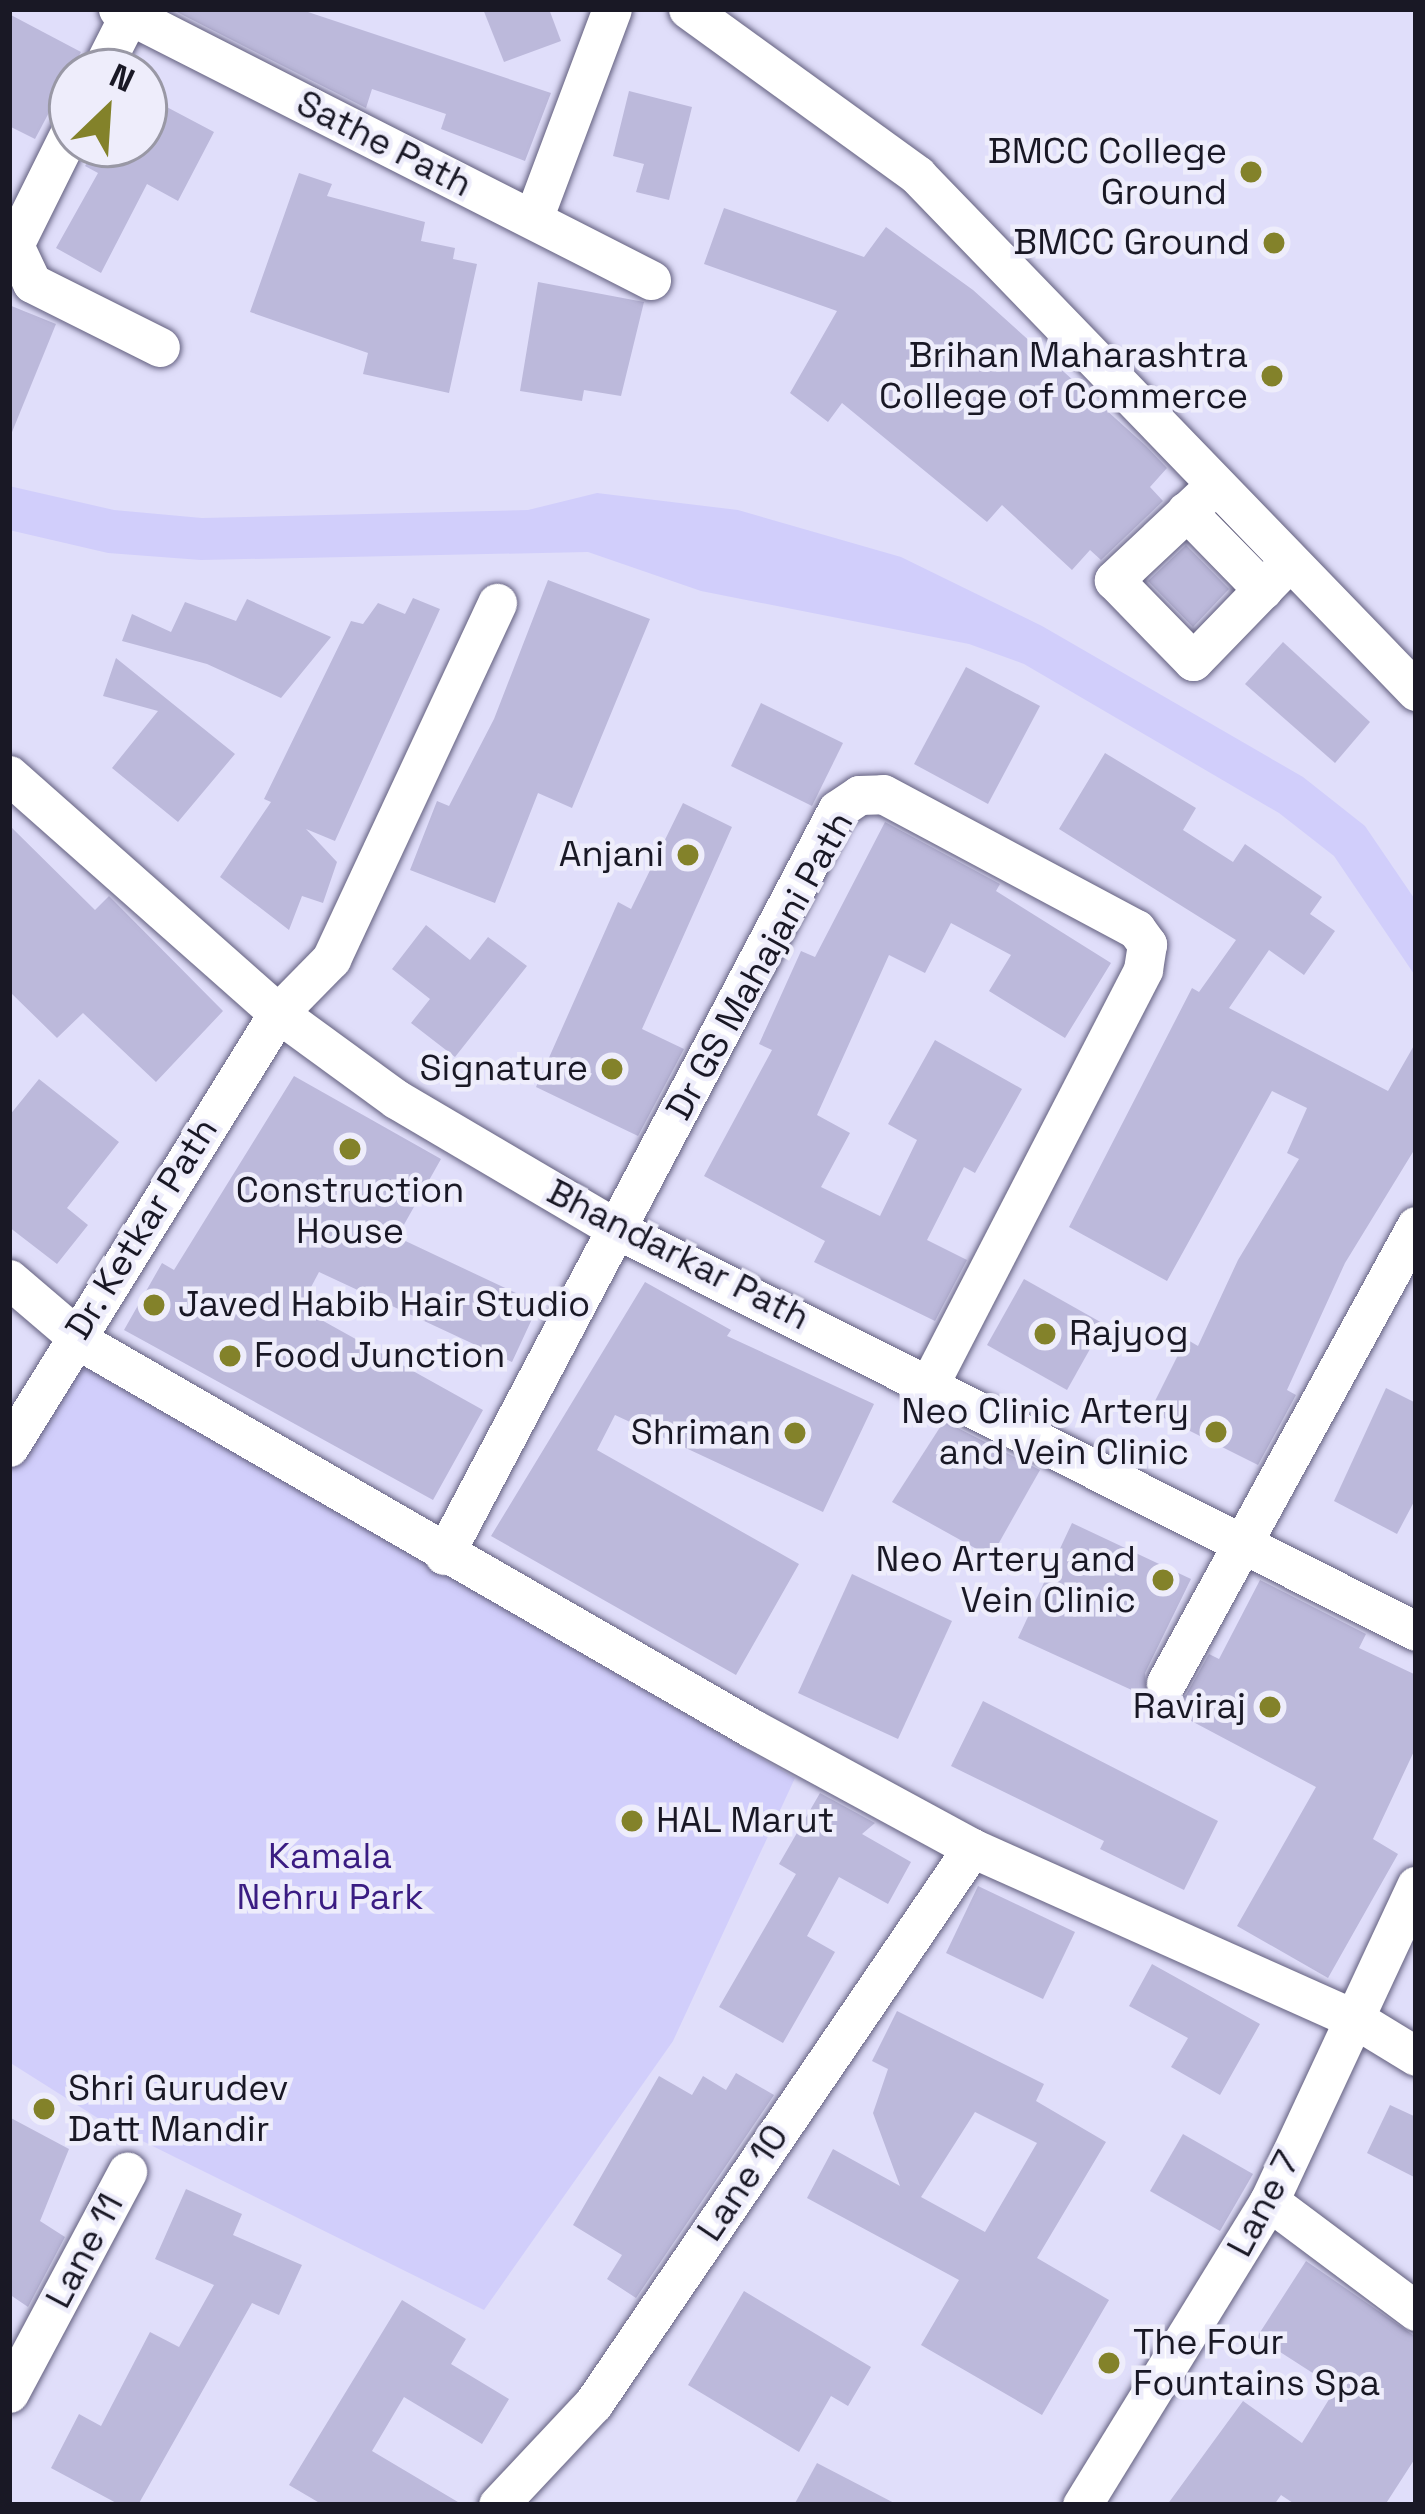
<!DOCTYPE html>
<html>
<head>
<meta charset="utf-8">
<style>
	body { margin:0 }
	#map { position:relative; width:1425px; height:2514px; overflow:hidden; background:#e0defa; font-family:"Space Grotesk",sans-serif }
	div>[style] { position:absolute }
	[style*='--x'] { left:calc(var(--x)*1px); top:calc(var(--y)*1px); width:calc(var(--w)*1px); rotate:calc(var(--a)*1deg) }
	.green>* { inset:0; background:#d1cefb }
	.building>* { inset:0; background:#bcb9db }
	.roads { filter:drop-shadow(0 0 3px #625f7e) drop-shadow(0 0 3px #625f7e) }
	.minor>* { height:39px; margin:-19.5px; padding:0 19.5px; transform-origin:19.5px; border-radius:19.5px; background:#fff }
	.dots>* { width:33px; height:33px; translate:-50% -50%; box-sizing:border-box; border:6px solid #eeedfb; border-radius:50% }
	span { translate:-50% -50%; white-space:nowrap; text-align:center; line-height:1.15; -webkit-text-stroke:9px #eeedfb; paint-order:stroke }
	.street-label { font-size:36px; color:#191825 }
	.poi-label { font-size:36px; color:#191825 }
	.right { translate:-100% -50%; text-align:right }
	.left { translate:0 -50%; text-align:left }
	.park-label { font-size:36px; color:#3a1c82 }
	.frame { position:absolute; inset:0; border:12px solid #191825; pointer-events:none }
	.north { position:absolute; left:48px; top:48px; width:120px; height:120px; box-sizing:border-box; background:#eeedfb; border:3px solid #9998a5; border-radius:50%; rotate:25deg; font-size:33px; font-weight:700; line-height:48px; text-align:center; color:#191825 }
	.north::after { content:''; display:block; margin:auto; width:42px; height:54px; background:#83822a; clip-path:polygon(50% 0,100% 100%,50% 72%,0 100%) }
</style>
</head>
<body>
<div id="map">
	<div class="green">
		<div style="clip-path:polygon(9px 486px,114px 510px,202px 518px,528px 510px,597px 493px,738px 510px,901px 557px,1042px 626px,1303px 777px,1365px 826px,1416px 901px,1416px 977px,1334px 856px,1279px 813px,1024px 664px,969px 644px,701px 591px,588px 552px,201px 560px,108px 553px,9px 530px)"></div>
		<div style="clip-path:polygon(75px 1358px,795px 1778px,673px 2041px,484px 2310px,104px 2122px,9px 2062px,9px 1473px)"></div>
	</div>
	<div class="building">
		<div style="clip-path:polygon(171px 9px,299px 9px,551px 93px,525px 161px,441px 129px,446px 114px,372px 89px,366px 108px)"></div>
		<div style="clip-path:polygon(483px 9px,549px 9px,561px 41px,504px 62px)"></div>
		<div style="clip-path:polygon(9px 14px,81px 52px,35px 139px,9px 126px)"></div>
		<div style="clip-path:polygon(629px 91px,692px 107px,669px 200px,636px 192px,644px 164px,613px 156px)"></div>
		<div style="clip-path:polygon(144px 95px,214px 132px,178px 201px,147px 184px,101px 273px,56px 248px,98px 173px,85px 166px,97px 144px,144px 144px)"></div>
		<div style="clip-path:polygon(299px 173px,332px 184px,327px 196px,425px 222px,421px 241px,455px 248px,453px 259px,477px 264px,449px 393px,363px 374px,368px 353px,250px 312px)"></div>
		<div style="clip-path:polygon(724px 208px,864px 257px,886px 227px,973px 290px,1146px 446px,1167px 468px,1150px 487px,1163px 501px,1101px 560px,1090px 550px,1072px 570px,1002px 505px,987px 522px,842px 403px,828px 422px,790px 393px,837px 311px,704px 264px)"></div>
		<div style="clip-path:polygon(538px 282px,644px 302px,621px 396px,584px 390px,582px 401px,520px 391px)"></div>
		<div style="clip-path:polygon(9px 305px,56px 324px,10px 437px,9px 437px)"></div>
		<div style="clip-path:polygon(1186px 545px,1229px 589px,1193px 627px,1148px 581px)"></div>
		<div style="clip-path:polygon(548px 580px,650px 619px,572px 808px,538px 793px,495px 903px,410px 870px,437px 801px,449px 806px,494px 719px)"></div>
		<div style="clip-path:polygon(413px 598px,440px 609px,335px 841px,306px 829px,337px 862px,323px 903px,302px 896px,289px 930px,220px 877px,271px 802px,264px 799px,351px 621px,363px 624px,378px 603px,405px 614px)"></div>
		<div style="clip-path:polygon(247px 599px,331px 637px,281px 698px,207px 664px,122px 641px,132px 614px,171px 632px,185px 602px,236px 621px)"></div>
		<div style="clip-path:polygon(1283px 642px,1370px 722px,1335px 763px,1245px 684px)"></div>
		<div style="clip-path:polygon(116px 658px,235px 754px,178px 822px,112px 768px,158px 711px,103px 696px)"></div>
		<div style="clip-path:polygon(966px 667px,1040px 706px,988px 804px,914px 764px)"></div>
		<div style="clip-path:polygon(761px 703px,843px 743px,812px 806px,731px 766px)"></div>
		<div style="clip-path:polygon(1105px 753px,1196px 808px,1183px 830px,1233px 862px,1245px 844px,1322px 897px,1310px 914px,1335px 931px,1304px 975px,1269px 950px,1229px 1008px,1388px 1091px,1416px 1042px,1416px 1147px,1345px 1263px,1287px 1390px,1296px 1395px,1258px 1465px,1150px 1411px,1186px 1339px,1198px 1346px,1238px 1260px,1299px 1159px,1287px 1153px,1307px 1108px,1272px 1091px,1167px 1281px,1069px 1227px,1192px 988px,1199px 992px,1236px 940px,1059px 829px)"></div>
		<div style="clip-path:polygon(683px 803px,732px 827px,642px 1029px,684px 1049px,638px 1136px,536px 1087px,618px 902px,631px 909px)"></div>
		<div style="clip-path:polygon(885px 822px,1000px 884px,996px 891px,1111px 963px,1065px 1038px,989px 991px,1011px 955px,951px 923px,925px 973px,889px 955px,817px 1115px,850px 1133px,821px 1187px,880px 1216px,917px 1140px,888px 1124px,935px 1040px,1022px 1089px,975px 1173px,964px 1167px,927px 1240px,967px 1260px,935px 1321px,814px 1262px,825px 1241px,704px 1176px,772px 1050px,759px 1044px,801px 951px,815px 957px)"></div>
		<div style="clip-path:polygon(9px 825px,95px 910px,109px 896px,223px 1011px,156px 1082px,83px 1013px,57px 1038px,9px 991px)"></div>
		<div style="clip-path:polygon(426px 925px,470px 960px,488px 937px,527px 966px,455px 1057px,411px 1023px,430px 999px,392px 969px)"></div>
		<div style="clip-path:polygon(294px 1076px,441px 1159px,397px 1237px,539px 1304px,512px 1362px,319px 1272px,300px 1308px,483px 1410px,433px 1500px,124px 1330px,162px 1263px,174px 1270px)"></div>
		<div style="clip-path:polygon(39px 1079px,119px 1142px,67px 1208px,88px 1225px,57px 1264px,9px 1227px,9px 1116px)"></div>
		<div style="clip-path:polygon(1024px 1279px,1104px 1324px,1067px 1390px,987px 1345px)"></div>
		<div style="clip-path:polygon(645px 1282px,731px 1330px,727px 1336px,874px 1404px,823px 1512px,615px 1415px,597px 1450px,799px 1564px,736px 1675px,491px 1536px)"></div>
		<div style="clip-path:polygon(1386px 1388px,1416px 1403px,1416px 1498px,1397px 1534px,1334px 1501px)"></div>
		<div style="clip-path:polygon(944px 1421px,1040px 1470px,991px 1557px,892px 1502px)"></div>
		<div style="clip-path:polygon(1072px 1523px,1191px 1579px,1145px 1673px,1147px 1697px,1018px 1638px)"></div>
		<div style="clip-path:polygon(852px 1574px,952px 1621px,898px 1739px,798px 1693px)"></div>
		<div style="clip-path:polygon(1260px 1580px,1366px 1634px,1359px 1648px,1416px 1675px,1416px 1747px,1373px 1839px,1398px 1854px,1328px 1978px,1237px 1926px,1316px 1787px,1165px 1707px,1186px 1695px,1209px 1654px,1219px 1659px)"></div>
		<div style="clip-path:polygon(983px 1701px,1218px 1821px,1184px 1890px,1100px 1849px,1104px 1841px,951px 1766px)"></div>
		<div style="clip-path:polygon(820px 1793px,875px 1823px,862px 1834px,911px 1862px,888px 1904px,839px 1877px,807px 1936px,835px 1952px,783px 2043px,719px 2007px,796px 1874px,779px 1864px)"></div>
		<div style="clip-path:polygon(978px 1886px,1075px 1932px,1043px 1999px,946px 1953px)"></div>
		<div style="clip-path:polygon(1152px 1964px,1260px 2024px,1220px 2095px,1171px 2067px,1188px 2038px,1129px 2006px)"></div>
		<div style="clip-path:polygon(evenodd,897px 2011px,1044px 2084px,1036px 2101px,1106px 2142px,1037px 2258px,1109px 2300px,1042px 2415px,921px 2345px,959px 2280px,807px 2198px,833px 2149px,900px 2186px,873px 2113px,888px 2069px,872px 2061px,897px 2011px,975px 2112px,1037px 2143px,985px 2232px,921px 2197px,975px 2112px)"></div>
		<div style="clip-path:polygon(736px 2073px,774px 2095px,636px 2298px,607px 2279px,622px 2255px,573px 2225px,659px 2076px,692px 2095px,703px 2076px,726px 2090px)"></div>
		<div style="clip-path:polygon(1390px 2105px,1416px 2117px,1416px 2178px,1367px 2153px)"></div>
		<div style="clip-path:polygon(9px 2117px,69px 2149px,40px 2221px,65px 2237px,28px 2307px,9px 2294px)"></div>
		<div style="clip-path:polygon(1183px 2134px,1253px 2174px,1220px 2231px,1150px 2191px)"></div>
		<div style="clip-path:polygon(186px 2189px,242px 2214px,233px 2235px,302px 2265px,279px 2315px,252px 2303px,138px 2505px,120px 2505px,51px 2468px,79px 2414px,101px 2426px,150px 2332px,179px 2347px,214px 2285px,155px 2259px)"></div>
		<div style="clip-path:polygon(1306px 2261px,1416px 2337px,1416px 2457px,1385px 2505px,1296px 2505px,1281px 2495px,1274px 2505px,1167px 2505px,1243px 2401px,1302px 2443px,1336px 2388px,1257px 2337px)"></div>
		<div style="clip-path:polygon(744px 2291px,871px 2367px,848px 2406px,831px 2396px,799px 2452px,688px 2385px)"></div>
		<div style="clip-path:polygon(402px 2300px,466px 2339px,451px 2364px,509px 2399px,482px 2444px,404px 2397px,372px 2451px,463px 2505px,323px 2505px,289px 2485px)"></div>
		<div style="clip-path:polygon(817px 2463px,898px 2505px,794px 2505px)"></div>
	</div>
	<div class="roads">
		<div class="minor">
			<div style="--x:118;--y:9;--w:598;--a:26.95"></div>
			<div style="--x:688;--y:9;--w:283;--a:35.9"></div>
			<div style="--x:917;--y:175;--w:718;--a:45.96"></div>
			<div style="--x:100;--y:72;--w:64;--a:-63"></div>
			<div style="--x:533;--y:219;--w:224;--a:-69.4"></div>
			<div style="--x:14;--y:245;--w:42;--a:64.7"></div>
			<div style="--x:32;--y:283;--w:143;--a:26.6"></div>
			<div style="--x:9;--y:255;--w:142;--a:-63.6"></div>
			<div style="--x:1215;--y:485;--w:139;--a:136.8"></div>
			<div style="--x:1114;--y:580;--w:113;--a:45.7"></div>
			<div style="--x:1193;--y:661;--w:139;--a:-45.9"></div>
			<div style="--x:1186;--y:511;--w:110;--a:45.7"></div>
			<div style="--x:9;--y:775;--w:359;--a:41.5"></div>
			<div style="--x:278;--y:1013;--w:146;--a:36.1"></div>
			<div style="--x:396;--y:1099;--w:258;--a:30.5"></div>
			<div style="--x:618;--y:1230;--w:893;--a:26.68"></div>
			<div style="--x:9;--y:1279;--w:100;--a:40.5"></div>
			<div style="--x:85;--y:1344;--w:771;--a:29.96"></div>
			<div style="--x:753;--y:1729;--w:249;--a:28.5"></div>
			<div style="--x:972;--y:1848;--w:422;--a:24.1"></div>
			<div style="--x:1357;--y:2020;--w:69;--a:31.4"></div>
			<div style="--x:9;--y:1447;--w:511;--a:-58.21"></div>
			<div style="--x:278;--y:1013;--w:76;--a:-45.5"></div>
			<div style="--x:331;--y:959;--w:393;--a:-65"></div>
			<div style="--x:444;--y:1555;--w:842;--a:-62.19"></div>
			<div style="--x:837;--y:810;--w:27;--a:-34"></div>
			<div style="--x:859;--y:795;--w:24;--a:-2"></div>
			<div style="--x:883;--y:794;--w:287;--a:28.1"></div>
			<div style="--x:1136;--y:929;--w:19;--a:54"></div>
			<div style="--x:1147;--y:944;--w:26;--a:99"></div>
			<div style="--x:1143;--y:970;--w:465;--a:117.3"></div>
			<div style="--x:1166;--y:1683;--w:521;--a:-61.32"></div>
			<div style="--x:1269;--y:2201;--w:184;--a:36.8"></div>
			<div style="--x:9;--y:2393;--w:251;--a:-61.9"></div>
			<div style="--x:498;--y:2505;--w:139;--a:-46.8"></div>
			<div style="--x:593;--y:2404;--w:673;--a:-55.72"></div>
			<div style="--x:1082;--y:2505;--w:357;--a:-58.4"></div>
			<div style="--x:1269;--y:2201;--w:348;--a:-65"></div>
		</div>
	</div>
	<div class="dots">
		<div style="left:1251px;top:172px;background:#83822a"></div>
		<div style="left:1274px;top:243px;background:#83822a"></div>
		<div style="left:1272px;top:376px;background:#83822a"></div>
		<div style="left:688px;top:855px;background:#83822a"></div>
		<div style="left:612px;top:1069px;background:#83822a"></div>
		<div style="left:350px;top:1149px;background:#83822a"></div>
		<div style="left:154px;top:1305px;background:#83822a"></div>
		<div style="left:1045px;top:1334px;background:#83822a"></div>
		<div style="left:230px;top:1356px;background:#83822a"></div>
		<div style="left:1216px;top:1432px;background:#83822a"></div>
		<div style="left:795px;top:1433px;background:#83822a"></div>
		<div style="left:1163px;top:1580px;background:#83822a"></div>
		<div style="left:1270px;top:1707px;background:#83822a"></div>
		<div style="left:632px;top:1821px;background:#83822a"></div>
		<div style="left:44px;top:2109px;background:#83822a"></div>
		<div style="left:1109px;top:2363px;background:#83822a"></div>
	</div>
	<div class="street-label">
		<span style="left:384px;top:144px;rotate:27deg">Sathe Path</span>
		<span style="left:760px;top:966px;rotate:-61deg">Dr GS Mahajani Path</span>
		<span style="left:142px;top:1229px;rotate:-58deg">Dr. Ketkar Path</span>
		<span style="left:678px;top:1255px;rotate:27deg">Bhandarkar Path</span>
		<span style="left:743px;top:2183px;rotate:-56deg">Lane 10</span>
		<span style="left:1264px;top:2204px;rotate:-62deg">Lane 7</span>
		<span style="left:85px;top:2251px;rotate:-62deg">Lane 11</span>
	</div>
	<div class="poi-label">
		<span class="right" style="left:1227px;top:172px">BMCC College<br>Ground</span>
		<span class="right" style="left:1250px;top:243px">BMCC Ground</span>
		<span class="right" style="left:1248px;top:376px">Brihan Maharashtra<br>College of Commerce</span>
		<span class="right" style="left:664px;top:855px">Anjani</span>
		<span class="right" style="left:588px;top:1069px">Signature</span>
		<span style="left:350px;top:1211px">Construction<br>House</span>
		<span class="left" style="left:178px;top:1305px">Javed Habib Hair Studio</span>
		<span class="left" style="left:1069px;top:1334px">Rajyog</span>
		<span class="left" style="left:254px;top:1356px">Food Junction</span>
		<span class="right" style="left:1189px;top:1432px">Neo Clinic Artery<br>and Vein Clinic</span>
		<span class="right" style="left:771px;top:1433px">Shriman</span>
		<span class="right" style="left:1136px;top:1580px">Neo Artery and<br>Vein Clinic</span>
		<span class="right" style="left:1246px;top:1707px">Raviraj</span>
		<span class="left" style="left:656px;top:1821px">HAL Marut</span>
		<span class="left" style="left:68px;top:2109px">Shri Gurudev<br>Datt Mandir</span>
		<span class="left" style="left:1133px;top:2363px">The Four<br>Fountains Spa</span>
	</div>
	<div class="park-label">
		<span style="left:330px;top:1877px">Kamala<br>Nehru Park</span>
	</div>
	<div class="frame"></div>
	<div class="north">N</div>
</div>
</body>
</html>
